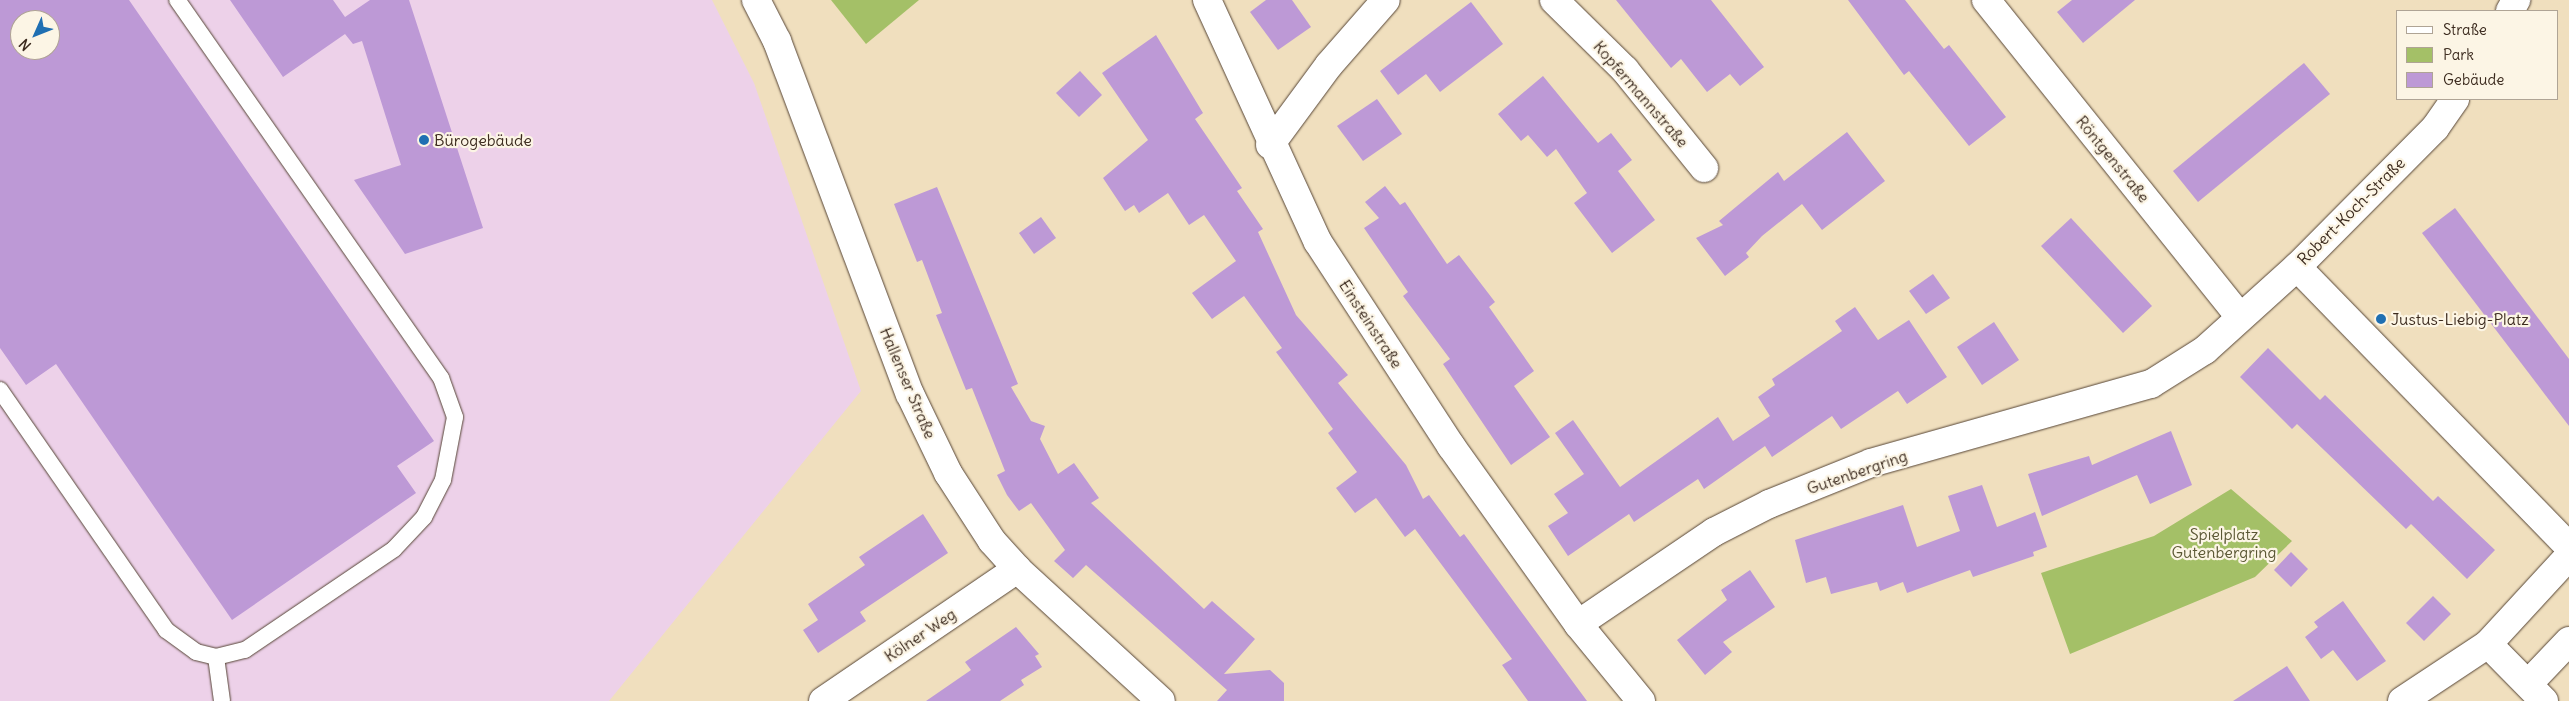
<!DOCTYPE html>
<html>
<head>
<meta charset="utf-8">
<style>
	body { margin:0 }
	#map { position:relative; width:2569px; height:701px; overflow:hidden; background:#f0dfbe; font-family:Delius,sans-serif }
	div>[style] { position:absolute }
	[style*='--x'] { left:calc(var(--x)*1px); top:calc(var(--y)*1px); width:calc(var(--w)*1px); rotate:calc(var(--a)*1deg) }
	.built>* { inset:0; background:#edd1e9 }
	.green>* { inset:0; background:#a4c067 }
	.building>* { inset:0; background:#bd99d6 }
	.roads { filter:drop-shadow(0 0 1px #564536) drop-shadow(0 0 1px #564536) }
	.lane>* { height:16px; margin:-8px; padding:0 8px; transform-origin:8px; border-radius:8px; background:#fff }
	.street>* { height:28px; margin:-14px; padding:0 14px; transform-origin:14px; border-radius:14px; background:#fff }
	.dots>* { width:14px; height:14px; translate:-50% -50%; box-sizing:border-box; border:2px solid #fcf5e5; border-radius:50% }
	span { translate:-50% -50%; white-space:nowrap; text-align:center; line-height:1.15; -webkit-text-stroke:4.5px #fcf5e5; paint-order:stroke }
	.street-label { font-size:16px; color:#3b2a1e }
	.poi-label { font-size:16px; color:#3b2a1e }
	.left { translate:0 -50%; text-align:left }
	.park-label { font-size:16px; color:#5a5734 }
	.legend { position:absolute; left:2396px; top:10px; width:162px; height:90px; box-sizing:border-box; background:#fcf5e5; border:1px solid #afa495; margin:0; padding:6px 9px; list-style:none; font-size:15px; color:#3b2a1e }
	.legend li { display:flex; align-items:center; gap:10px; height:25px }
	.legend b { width:25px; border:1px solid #afa495 }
	.north { position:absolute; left:10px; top:10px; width:50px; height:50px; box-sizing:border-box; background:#fcf5e5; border:1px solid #afa495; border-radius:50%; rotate:226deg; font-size:14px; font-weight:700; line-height:20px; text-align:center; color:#3b2a1e }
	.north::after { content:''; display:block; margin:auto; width:18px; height:22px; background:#1f6fb2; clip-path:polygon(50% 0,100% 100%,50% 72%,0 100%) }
</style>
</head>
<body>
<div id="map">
	<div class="built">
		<div style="clip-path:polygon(evenodd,0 0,712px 0,754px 83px,861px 391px,609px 701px,0 701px,0 0,20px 20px,50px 20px,50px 50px,20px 50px,20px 20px)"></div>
	</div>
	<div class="green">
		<div style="clip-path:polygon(831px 0,919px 0,866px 44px)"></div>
		<div style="clip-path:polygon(2231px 489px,2292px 541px,2255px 577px,2070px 654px,2041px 573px,2154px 536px)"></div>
	</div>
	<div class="building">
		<div style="clip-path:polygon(evenodd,0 0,129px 0,434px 441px,397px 466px,416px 493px,232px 620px,56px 364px,26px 385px,0 348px,0 0,20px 20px,50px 20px,50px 50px,20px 50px,20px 20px)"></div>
		<div style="clip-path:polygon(230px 0,333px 0,345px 17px,370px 0,409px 0,483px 228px,405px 254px,354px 180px,401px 165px,362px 41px,353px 44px,345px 34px,283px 77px)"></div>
		<div style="clip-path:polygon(1266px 0,1292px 0,1311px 27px,1278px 50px,1250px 12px)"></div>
		<div style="clip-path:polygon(1616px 0,1711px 0,1764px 67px,1740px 86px,1730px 74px,1707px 92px,1681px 59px,1671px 68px)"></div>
		<div style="clip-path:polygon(1848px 0,1905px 0,1944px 49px,1949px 45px,2006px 117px,1969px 146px,1909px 71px,1904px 75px)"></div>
		<div style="clip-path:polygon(2072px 0,2135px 0,2083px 43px,2057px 12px)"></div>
		<div style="clip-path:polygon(1471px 2px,1503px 44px,1440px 92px,1426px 74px,1398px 95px,1380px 71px)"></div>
		<div style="clip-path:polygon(1156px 35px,1203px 113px,1195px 119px,1242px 188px,1237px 191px,1263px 229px,1258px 232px,1296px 315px,1348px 375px,1338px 383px,1406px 465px,1423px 499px,1429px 495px,1460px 537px,1464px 534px,1587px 701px,1528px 701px,1502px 665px,1512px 659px,1415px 529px,1405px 537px,1376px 498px,1355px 513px,1336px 488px,1357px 472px,1328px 433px,1333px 429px,1276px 352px,1282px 348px,1244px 296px,1212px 319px,1192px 293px,1236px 261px,1204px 215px,1189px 225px,1168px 193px,1139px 213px,1134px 205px,1125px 211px,1103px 178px,1148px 140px,1102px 73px)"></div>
		<div style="clip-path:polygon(2304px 63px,2330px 94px,2198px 202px,2173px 171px)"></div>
		<div style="clip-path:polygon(1080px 71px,1102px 95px,1079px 117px,1056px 93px)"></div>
		<div style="clip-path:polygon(1543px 76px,1598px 143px,1611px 133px,1632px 160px,1618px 171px,1655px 220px,1612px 253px,1574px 203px,1587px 193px,1556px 149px,1547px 157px,1528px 135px,1521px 141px,1498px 114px)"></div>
		<div style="clip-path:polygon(1377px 99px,1402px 134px,1363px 161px,1337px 126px)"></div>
		<div style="clip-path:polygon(1847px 132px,1885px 181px,1822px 230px,1802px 204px,1762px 236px,1746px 253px,1749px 257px,1725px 276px,1696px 238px,1723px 225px,1719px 221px,1778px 172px,1784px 181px)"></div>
		<div style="clip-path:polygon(1385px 186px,1400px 205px,1405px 202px,1447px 264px,1459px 255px,1495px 302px,1489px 307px,1534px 371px,1514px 386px,1550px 437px,1511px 465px,1443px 364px,1450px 359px,1403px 296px,1408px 292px,1364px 228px,1379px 218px,1365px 202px)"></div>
		<div style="clip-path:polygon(937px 187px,1018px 384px,1011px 387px,1031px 421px,1045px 426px,1040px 439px,1058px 474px,1074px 463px,1099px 498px,1091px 503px,1204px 609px,1212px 601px,1255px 639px,1224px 674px,1270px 670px,1284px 683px,1284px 701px,1217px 701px,1227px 690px,1086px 565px,1073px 578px,1054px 561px,1065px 550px,1031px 503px,1019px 511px,1007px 495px,997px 475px,1005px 471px,972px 388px,966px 390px,936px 315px,942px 313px,922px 260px,917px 262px,894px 204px)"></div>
		<div style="clip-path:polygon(2455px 208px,2569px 359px,2569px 426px,2422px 233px)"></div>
		<div style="clip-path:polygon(1041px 217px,1056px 238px,1034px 254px,1019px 233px)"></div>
		<div style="clip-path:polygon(2071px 218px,2152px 306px,2123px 333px,2041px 246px)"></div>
		<div style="clip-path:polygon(1933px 274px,1950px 298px,1926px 314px,1909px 291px)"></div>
		<div style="clip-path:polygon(1855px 307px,1878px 340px,1909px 320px,1947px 377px,1907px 404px,1898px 391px,1841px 429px,1832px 416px,1772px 457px,1765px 446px,1704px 489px,1698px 479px,1634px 522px,1629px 514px,1568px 556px,1548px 526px,1568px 513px,1554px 494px,1584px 474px,1555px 433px,1573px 420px,1620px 487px,1718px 417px,1733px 441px,1770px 416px,1758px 397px,1775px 385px,1772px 379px,1842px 331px,1835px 321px)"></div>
		<div style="clip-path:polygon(1994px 322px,2019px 360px,1982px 385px,1957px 347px)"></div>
		<div style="clip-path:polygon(2268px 348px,2320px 400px,2325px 395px,2433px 501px,2438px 496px,2495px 550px,2467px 579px,2411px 524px,2406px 529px,2297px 424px,2292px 429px,2240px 377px)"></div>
		<div style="clip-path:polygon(2171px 431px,2192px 485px,2150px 504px,2137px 475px,2042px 516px,2028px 474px,2089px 456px,2092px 465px)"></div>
		<div style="clip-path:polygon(1982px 485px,1997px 527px,2035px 512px,2047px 547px,2033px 552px,2034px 556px,1973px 577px,1970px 570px,1907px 593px,1903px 582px,1880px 591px,1877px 582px,1831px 594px,1826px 577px,1806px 583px,1795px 540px,1903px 505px,1917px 547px,1960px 531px,1948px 496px)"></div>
		<div style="clip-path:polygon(923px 514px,948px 553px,860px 612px,866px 621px,818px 653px,803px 630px,818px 620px,808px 604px,865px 565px,859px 557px)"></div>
		<div style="clip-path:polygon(2291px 552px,2308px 569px,2291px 587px,2274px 570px)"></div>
		<div style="clip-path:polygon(1750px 570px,1775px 607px,1723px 642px,1732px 652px,1705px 675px,1677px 640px,1727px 600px,1721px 590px)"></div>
		<div style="clip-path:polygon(2433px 596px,2451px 614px,2424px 641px,2406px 623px)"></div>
		<div style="clip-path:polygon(2343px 601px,2386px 661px,2357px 681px,2333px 650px,2321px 659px,2305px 637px,2318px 627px,2314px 622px)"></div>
		<div style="clip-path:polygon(1016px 627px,1039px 654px,1035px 656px,1042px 667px,1021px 680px,1024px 685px,1000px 701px,926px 701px,971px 670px,965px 662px)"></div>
		<div style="clip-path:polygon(2287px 666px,2310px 701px,2233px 701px)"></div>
	</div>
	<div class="roads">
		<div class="lane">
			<div style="--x:0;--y:390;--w:292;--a:55.3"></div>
			<div style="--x:166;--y:630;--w:37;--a:36"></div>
			<div style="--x:196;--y:652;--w:21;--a:14"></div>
			<div style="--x:216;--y:657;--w:30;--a:-14"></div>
			<div style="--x:245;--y:650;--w:180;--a:-34.1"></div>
			<div style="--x:394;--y:549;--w:44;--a:-46.8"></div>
			<div style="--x:424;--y:517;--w:42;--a:-62.8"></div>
			<div style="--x:443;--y:480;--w:64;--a:-79.2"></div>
			<div style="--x:455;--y:417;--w:41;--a:-109.7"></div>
			<div style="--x:441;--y:378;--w:461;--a:-124.9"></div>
			<div style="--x:216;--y:657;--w:44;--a:82.2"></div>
		</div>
		<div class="street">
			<div style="--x:756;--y:0;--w:46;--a:62.9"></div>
			<div style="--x:777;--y:41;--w:377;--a:69.4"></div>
			<div style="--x:910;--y:394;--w:88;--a:64.3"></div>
			<div style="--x:948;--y:473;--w:81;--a:57.1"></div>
			<div style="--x:992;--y:541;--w:38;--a:48"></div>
			<div style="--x:1017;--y:569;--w:195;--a:42.5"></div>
			<div style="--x:1207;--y:0;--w:266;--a:65.4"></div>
			<div style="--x:1318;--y:242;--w:244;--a:56.9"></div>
			<div style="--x:1451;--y:446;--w:219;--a:54.5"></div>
			<div style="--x:1554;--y:0;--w:100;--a:44.6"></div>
			<div style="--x:1625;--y:70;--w:126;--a:51.1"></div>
			<div style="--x:1986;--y:0;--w:406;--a:51.3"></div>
			<div style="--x:2510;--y:11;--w:13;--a:-61"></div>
			<div style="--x:1270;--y:145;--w:99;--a:-53.6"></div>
			<div style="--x:1329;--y:65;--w:86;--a:-48.8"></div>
			<div style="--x:2297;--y:267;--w:390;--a:45.8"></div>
			<div style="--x:2488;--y:644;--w:80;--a:45.5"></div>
			<div style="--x:2529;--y:683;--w:58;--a:-46.4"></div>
			<div style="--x:823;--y:701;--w:235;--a:-34.2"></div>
			<div style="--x:1641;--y:701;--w:99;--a:-129.3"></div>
			<div style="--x:1578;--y:624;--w:164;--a:-34.1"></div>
			<div style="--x:1714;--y:532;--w:62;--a:-27"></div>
			<div style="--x:1769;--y:504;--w:110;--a:-21.9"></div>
			<div style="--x:1871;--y:463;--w:291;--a:-15.8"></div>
			<div style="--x:2151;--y:384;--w:64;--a:-32.2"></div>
			<div style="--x:2205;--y:350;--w:124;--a:-42.1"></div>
			<div style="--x:2297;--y:267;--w:196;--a:-45.2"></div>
			<div style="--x:2435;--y:128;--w:35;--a:-55"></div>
			<div style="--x:2402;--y:701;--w:103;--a:-33.5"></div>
			<div style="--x:2488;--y:644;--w:120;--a:-47.4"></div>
		</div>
	</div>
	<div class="dots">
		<div style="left:424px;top:140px;background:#1f6fb2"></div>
		<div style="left:2381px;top:319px;background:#1f6fb2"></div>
	</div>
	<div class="street-label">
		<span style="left:1641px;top:94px;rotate:49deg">Kopfermannstraße</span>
		<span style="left:2113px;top:159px;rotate:51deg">Röntgenstraße</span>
		<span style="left:2351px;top:211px;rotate:-45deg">Robert-Koch-Straße</span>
		<span style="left:1371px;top:324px;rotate:57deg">Einsteinstraße</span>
		<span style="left:908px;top:383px;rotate:67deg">Hallenser Straße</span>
		<span style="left:1857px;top:472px;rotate:-19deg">Gutenbergring</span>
		<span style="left:920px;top:635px;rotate:-34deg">Kölner Weg</span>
	</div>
	<div class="poi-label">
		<span class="left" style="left:434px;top:140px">Bürogebäude</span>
		<span class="left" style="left:2391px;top:319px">Justus-Liebig-Platz</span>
	</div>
	<div class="park-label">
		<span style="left:2224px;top:543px">Spielplatz<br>Gutenbergring</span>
	</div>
	<ul class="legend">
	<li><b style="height:6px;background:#fff"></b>Straße</li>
	<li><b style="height:14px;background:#a4c067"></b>Park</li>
	<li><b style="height:14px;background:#bd99d6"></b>Gebäude</li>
	</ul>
	<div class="north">N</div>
</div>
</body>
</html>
